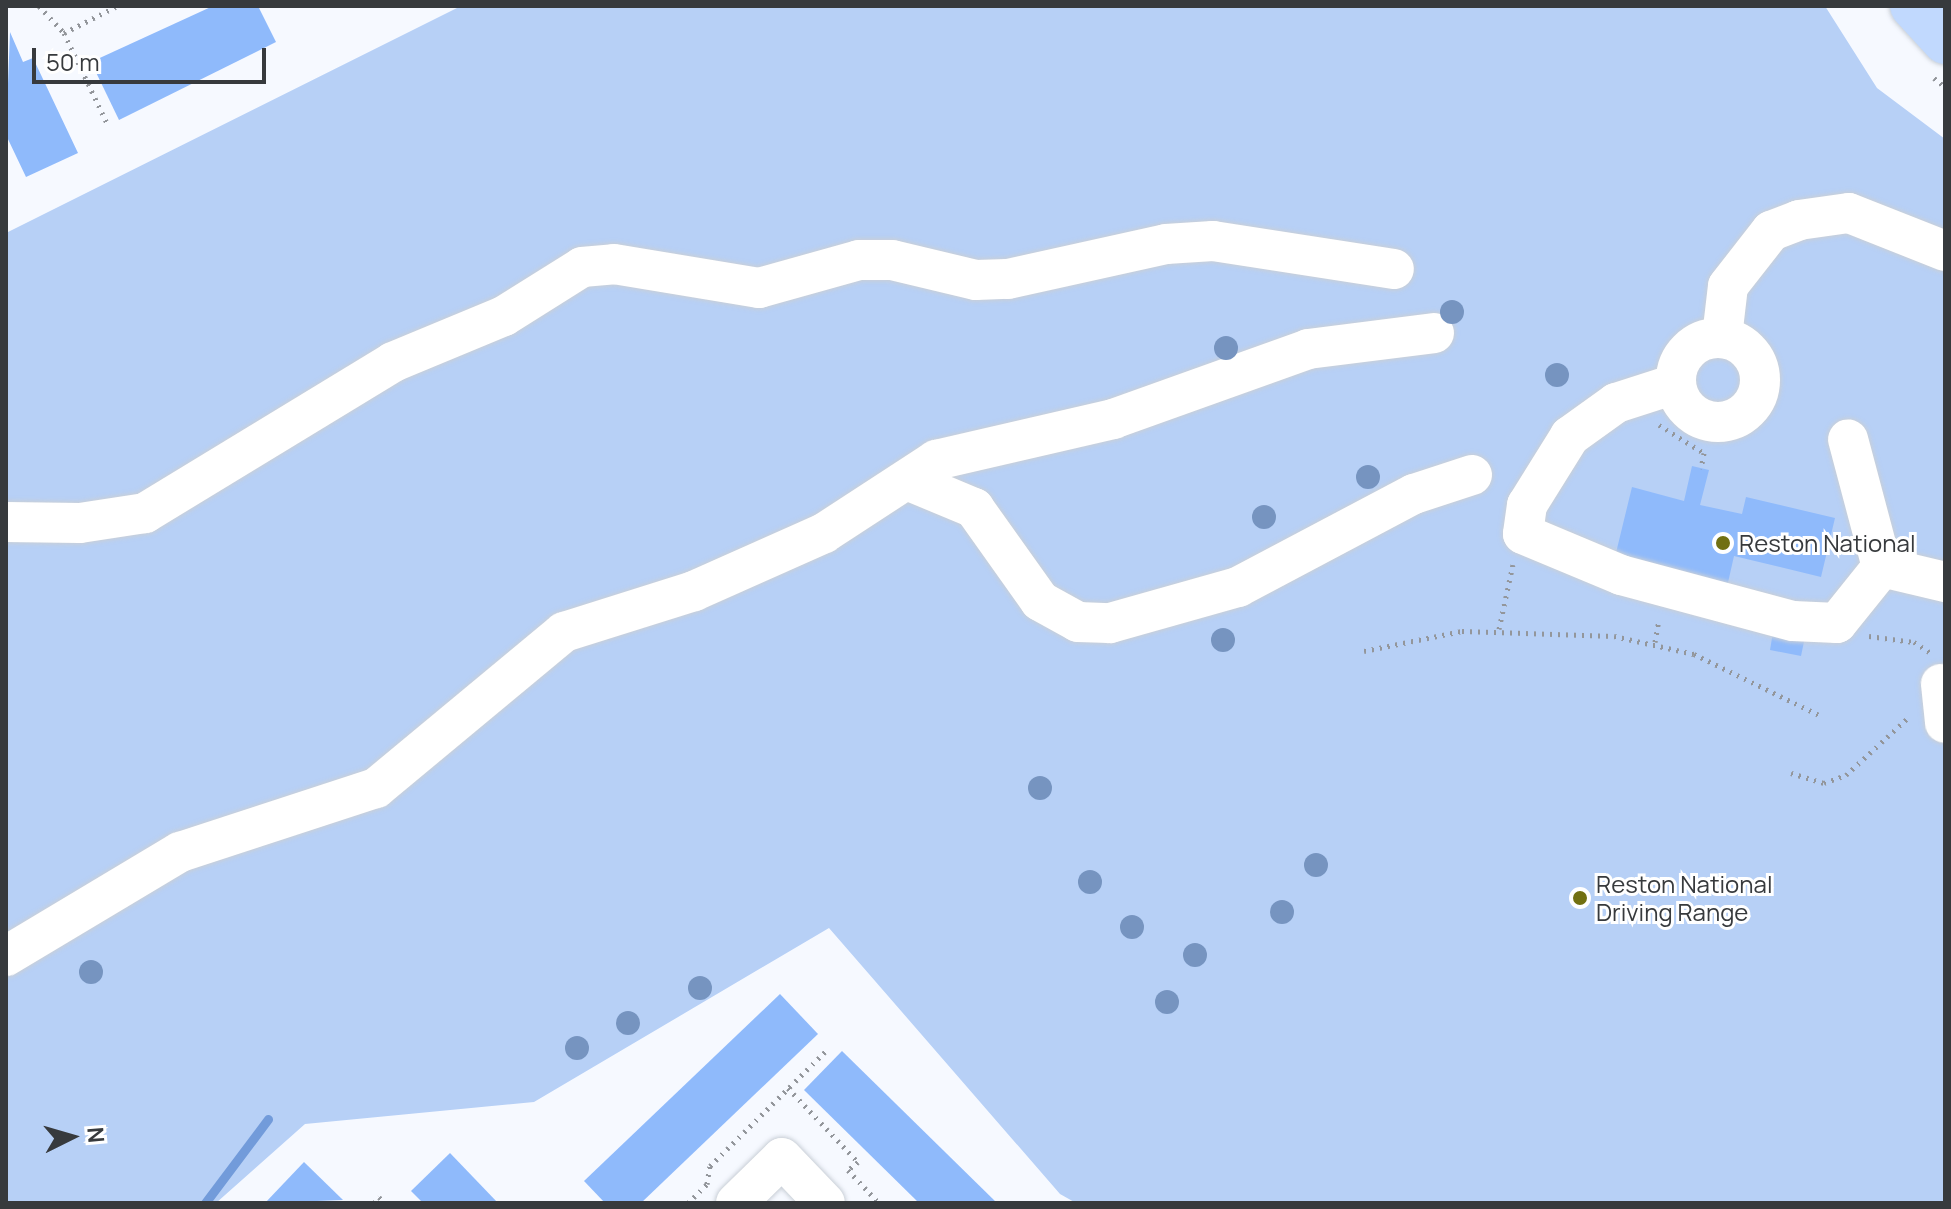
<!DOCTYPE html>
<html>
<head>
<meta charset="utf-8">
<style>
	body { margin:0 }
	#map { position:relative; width:1951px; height:1209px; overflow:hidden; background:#f6f9ff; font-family:Manrope,sans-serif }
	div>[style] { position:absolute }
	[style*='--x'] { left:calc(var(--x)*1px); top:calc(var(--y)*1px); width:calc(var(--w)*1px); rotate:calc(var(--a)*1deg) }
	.green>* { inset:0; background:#b7d0f6 }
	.stream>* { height:9px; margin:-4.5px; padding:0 4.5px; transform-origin:4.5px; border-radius:4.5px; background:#729bda }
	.building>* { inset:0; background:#8fbafb }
	.path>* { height:5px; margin-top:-2.5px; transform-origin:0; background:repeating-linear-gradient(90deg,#93969b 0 2px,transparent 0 8px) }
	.roads { filter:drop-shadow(0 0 2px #c9cfd7) drop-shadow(0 0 2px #c9cfd7) }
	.minor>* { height:40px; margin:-20px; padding:0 20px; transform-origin:20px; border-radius:20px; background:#fff }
	.minor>.ring { margin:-20px; padding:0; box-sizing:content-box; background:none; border:40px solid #fff; border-radius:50% }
	.major>* { height:44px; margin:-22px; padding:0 22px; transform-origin:22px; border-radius:22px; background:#c1d9fe }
	.trees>* { width:24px; height:24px; margin:-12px; border-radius:50%; background:#7694c0 }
	.dots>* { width:22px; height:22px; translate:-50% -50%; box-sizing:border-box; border:4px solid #fff; border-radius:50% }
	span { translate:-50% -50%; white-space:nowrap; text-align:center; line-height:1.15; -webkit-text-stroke:6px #fff; paint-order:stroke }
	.poi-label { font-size:24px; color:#373a3d }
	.left { translate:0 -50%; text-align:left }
	.frame { position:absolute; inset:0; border:8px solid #373a3d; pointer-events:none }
	.north { position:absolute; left:32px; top:1097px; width:80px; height:80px; -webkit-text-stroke:6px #fff; paint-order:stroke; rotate:85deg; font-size:22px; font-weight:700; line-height:32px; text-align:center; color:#373a3d }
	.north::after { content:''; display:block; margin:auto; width:28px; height:36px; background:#373a3d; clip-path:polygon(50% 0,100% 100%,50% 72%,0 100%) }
	.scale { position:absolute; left:32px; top:48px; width:234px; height:36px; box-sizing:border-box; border:4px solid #373a3d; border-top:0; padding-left:10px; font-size:24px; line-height:28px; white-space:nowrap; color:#373a3d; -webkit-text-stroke:6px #fff; paint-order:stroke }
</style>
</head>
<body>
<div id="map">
	<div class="green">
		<div style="clip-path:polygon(461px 6px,1825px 6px,1877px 88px,1945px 139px,1945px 1203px,1076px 1203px,1060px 1194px,829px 928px,534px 1102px,305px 1124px,216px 1203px,6px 1203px,6px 233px)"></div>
	</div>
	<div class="stream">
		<div style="--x:205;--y:1203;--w:105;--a:-53.1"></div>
	</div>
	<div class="building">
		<div style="clip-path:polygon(213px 6px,258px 6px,276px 42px,119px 120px,91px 62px)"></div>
		<div style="clip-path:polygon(10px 32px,23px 62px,33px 58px,78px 153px,26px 177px,6px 135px)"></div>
		<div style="clip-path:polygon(1692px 466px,1709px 470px,1700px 505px,1742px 514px,1746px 497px,1835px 518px,1821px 577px,1734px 556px,1727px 587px,1614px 561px,1632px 487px,1684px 501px)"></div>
		<div style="clip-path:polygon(1774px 626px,1806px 632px,1801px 656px,1770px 650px)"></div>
		<div style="clip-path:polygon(780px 994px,818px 1034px,641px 1203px,605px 1203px,584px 1181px)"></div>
		<div style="clip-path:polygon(842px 1051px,997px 1203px,919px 1203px,804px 1090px)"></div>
		<div style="clip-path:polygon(450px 1153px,498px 1203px,423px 1203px,411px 1191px)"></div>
		<div style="clip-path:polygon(304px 1162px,343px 1200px,265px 1203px)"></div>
	</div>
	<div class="path">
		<div style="--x:39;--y:6;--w:37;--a:47"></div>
		<div style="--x:64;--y:33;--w:100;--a:64.5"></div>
		<div style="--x:64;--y:33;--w:59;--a:-27"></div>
		<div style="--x:1934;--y:78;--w:14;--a:39"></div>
		<div style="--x:1659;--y:425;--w:53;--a:31.9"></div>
		<div style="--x:1704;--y:453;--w:16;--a:101"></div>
		<div style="--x:1499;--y:629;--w:66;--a:-77.8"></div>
		<div style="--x:1869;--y:636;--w:45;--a:7.6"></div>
		<div style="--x:1914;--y:642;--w:20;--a:33"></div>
		<div style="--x:1655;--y:642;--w:23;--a:-80"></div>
		<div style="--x:1364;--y:651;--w:100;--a:-11.5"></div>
		<div style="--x:1462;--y:631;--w:152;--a:1.9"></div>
		<div style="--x:1614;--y:636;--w:82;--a:12.7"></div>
		<div style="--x:1694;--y:654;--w:141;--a:26"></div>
		<div style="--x:1791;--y:773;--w:34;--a:17"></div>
		<div style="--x:1824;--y:783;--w:23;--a:-20"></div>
		<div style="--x:1846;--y:775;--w:87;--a:-42.7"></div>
		<div style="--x:788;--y:1088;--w:102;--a:46.6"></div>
		<div style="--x:858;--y:1162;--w:13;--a:141"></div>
		<div style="--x:848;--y:1170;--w:45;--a:46.8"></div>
		<div style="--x:374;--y:1203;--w:8;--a:-50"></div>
		<div style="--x:379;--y:1197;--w:8;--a:45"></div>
		<div style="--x:688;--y:1203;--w:27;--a:-45"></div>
		<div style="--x:707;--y:1184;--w:18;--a:-81"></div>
		<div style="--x:710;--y:1166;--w:165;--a:-44.8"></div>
	</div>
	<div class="roads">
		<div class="minor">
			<div style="--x:1722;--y:337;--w:51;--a:-83.3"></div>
			<div style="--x:1728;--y:286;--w:70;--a:-52"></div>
			<div style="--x:1771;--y:231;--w:30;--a:-21"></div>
			<div style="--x:1799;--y:220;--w:50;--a:-8"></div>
			<div style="--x:1849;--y:213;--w:103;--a:21.6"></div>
			<div class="ring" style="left:1676px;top:338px;width:44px;height:44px"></div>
			<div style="--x:1675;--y:384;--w:62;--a:162.1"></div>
			<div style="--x:1616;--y:403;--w:57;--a:144.3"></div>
			<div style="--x:1570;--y:436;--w:81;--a:121.9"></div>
			<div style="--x:1527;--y:505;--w:29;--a:98"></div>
			<div style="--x:1523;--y:534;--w:106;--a:22.7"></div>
			<div style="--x:1621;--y:575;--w:178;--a:15"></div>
			<div style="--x:1793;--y:621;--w:44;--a:2.6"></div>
			<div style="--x:1837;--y:623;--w:72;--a:-51.2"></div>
			<div style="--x:1882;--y:567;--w:132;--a:-104.9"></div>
			<div style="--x:907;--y:480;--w:73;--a:22.7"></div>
			<div style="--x:974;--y:508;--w:114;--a:54.6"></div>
			<div style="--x:1040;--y:601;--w:43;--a:28.9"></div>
			<div style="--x:1078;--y:622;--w:32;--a:2"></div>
			<div style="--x:1110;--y:623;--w:133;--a:-15.7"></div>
			<div style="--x:1238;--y:587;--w:199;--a:-27.9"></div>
			<div style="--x:1414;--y:494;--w:61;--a:-18.1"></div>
			<div style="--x:6;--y:522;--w:74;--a:0.8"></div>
			<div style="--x:80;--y:523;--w:66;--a:-8.7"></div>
			<div style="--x:145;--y:513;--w:290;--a:-31.3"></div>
			<div style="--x:393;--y:362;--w:120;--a:-22.5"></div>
			<div style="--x:504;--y:316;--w:92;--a:-32.1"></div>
			<div style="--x:582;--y:267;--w:32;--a:-5"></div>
			<div style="--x:614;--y:264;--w:147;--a:9.4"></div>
			<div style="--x:759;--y:288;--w:104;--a:-15.6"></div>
			<div style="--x:859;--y:260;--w:33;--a:0"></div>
			<div style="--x:892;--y:260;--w:86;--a:13.4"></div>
			<div style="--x:976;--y:280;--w:32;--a:-2"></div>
			<div style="--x:1008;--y:279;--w:162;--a:-12.5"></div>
			<div style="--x:1166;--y:244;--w:47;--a:-3.7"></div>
			<div style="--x:1213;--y:241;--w:183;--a:8.8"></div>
			<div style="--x:1882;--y:567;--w:65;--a:13.4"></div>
			<div style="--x:1941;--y:684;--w:39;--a:84"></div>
			<div style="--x:6;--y:956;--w:203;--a:-30.9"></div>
			<div style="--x:180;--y:852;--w:206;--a:-18.1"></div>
			<div style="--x:376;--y:788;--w:244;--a:-39.7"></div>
			<div style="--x:564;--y:632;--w:136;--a:-17.5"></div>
			<div style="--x:694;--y:591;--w:142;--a:-24"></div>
			<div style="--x:824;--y:533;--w:134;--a:-33.1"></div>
			<div style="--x:936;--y:460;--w:182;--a:-13"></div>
			<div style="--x:1113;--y:419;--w:207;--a:-19.7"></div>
			<div style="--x:1308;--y:349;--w:127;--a:-7.2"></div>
			<div style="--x:736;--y:1203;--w:64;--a:-44.4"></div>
			<div style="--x:782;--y:1158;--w:62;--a:46.3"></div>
		</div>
		<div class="major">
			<div style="--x:1912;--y:6;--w:49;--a:47.5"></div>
		</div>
	</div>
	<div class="trees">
		<div style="left:1452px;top:312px"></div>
		<div style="left:1226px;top:348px"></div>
		<div style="left:1557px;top:375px"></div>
		<div style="left:1368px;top:477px"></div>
		<div style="left:1264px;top:517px"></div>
		<div style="left:1223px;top:640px"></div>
		<div style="left:1040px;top:788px"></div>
		<div style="left:1316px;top:865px"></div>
		<div style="left:1090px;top:882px"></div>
		<div style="left:1282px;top:912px"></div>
		<div style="left:1132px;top:927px"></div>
		<div style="left:1195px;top:955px"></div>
		<div style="left:91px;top:972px"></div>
		<div style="left:700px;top:988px"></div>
		<div style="left:1167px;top:1002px"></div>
		<div style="left:628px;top:1023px"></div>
		<div style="left:577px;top:1048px"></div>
	</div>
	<div class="dots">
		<div style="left:1723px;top:543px;background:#717012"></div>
		<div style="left:1580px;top:898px;background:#717012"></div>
	</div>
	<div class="poi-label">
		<span class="left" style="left:1739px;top:543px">Reston National</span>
		<span class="left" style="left:1596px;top:898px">Reston National<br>Driving Range</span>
	</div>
	<div class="frame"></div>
	<div class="north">N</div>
	<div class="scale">50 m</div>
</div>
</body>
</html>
